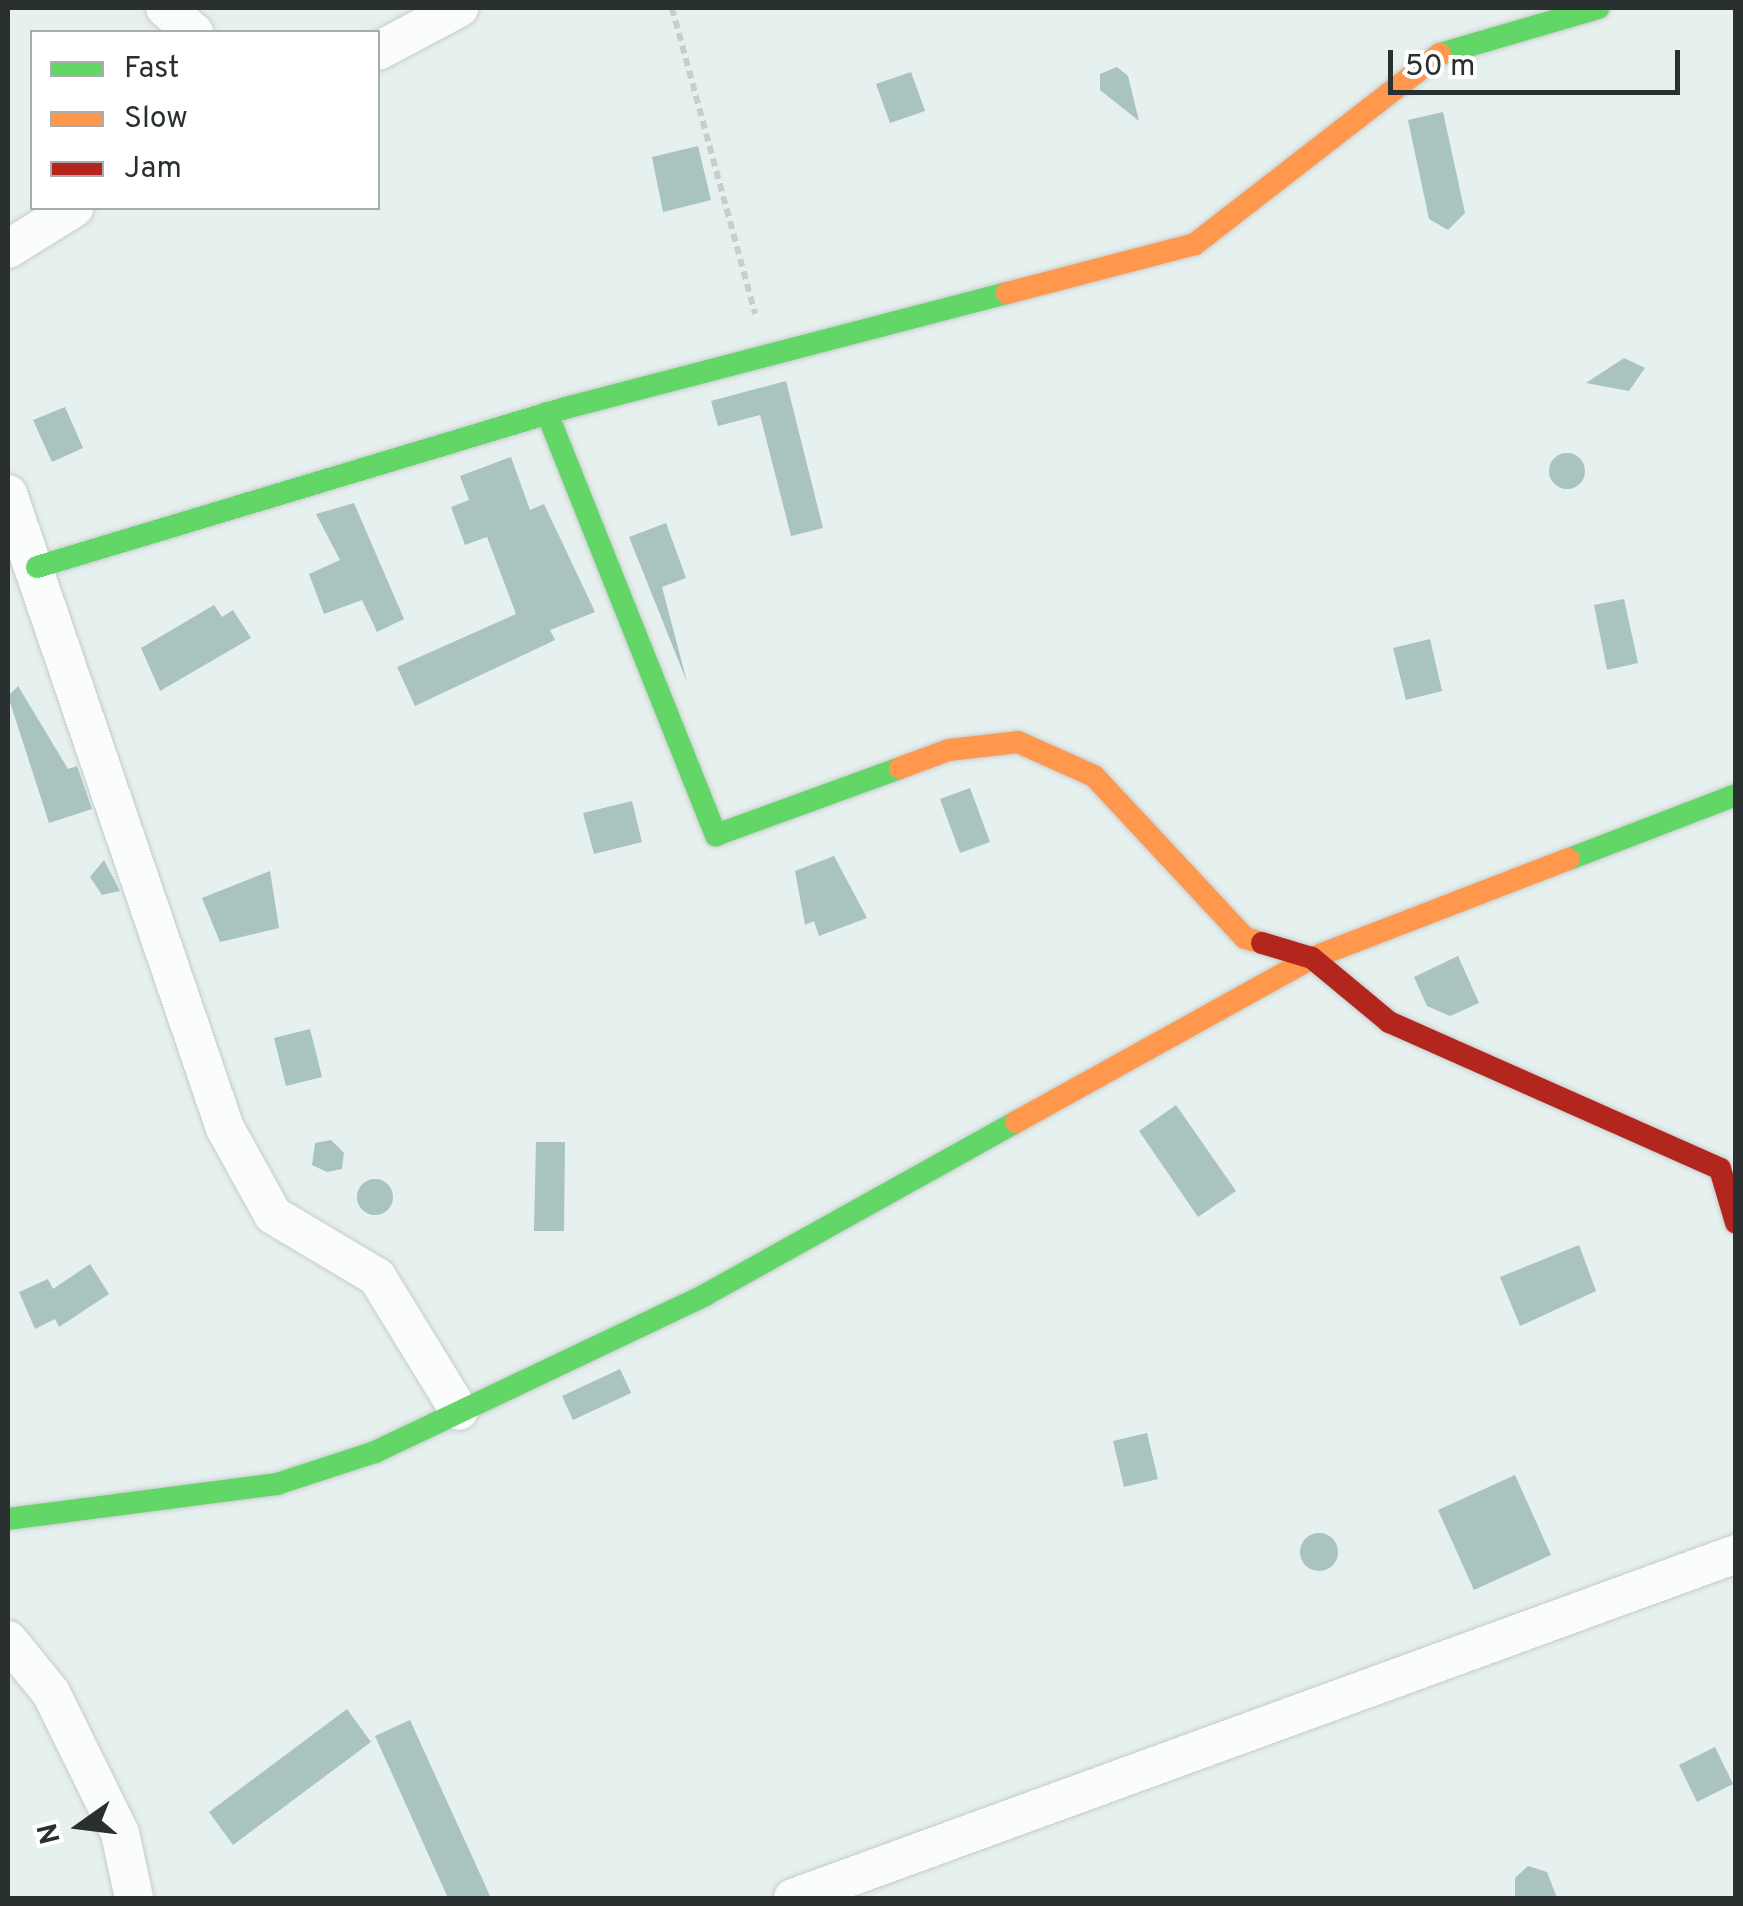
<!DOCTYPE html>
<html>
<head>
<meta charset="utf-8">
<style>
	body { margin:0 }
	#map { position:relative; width:1743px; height:1906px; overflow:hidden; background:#e6f0ee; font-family:Overpass,sans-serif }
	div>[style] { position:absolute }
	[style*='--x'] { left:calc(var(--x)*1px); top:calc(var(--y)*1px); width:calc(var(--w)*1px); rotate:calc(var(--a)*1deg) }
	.building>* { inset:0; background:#a8c3c0 }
	.round { border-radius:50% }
	.path>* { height:6px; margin-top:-3px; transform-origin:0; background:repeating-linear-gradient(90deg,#cacdcd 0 8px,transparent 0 13px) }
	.roads { filter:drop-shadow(0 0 2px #c6cdcc) drop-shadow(0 0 2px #c6cdcc) }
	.street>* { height:38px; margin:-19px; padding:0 19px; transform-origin:19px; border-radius:19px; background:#fbfdfc }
	.fast>* { height:22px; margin:-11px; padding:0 11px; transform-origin:11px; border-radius:11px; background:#63d668 }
	.slow>* { height:22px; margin:-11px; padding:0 11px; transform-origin:11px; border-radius:11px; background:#ff974d }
	.jam>* { height:22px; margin:-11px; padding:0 11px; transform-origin:11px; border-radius:11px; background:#b3261e }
	span { translate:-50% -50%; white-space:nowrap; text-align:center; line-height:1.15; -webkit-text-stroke:9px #fff; paint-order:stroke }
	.frame { position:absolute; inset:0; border:10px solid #29302f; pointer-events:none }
	.legend { position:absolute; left:30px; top:30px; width:350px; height:180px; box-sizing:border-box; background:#fff; border:2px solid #a9acac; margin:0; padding:12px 18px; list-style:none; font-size:30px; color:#29302f }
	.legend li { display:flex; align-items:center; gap:20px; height:50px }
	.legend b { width:50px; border:2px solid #a9acac }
	.north { position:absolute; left:30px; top:1776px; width:100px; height:100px; -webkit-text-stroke:8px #fff; paint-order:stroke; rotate:256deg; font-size:28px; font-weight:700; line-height:40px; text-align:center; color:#29302f }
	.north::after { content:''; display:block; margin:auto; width:35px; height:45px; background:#29302f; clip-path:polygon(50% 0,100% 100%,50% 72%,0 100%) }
	.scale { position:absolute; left:1388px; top:50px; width:292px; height:45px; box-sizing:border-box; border:5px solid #29302f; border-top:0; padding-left:12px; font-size:30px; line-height:35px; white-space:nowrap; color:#29302f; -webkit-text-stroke:8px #fff; paint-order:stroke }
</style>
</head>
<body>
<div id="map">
	<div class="building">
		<div style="clip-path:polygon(1117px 67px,1128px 76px,1139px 121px,1100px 90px,1100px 74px)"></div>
		<div style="clip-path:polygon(911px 72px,925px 111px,890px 123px,876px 84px)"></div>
		<div style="clip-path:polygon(1443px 112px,1465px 213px,1448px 230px,1429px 219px,1408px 120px)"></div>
		<div style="clip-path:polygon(698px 146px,711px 200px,663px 212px,652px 157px)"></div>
		<div style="clip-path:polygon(1624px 358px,1645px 368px,1629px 391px,1586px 383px)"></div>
		<div style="clip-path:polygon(786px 381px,823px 528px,791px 536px,760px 415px,718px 426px,711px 401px)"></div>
		<div style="clip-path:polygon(65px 407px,83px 448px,52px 462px,33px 420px)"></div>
		<div class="round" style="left:1549px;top:453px;width:36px;height:36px"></div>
		<div style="clip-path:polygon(511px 457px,530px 510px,544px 504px,595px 612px,550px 630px,555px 640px,415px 706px,397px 667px,516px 614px,487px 537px,465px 545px,451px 507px,469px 500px,460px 476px)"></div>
		<div style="clip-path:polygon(354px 503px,404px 619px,377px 632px,362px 600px,324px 614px,309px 574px,340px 560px,316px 514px)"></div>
		<div style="clip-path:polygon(666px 523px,686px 578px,662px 587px,687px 682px,629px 537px)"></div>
		<div style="clip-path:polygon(1624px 599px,1638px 663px,1607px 670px,1594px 605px)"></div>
		<div style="clip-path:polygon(214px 605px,222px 617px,233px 610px,251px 638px,160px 691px,141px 648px)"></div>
		<div style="clip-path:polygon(1430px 639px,1442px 691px,1406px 700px,1393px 648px)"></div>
		<div style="clip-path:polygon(18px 686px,68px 769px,77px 766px,92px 809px,49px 823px,8px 696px)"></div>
		<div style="clip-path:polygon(970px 788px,990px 842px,960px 853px,940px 799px)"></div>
		<div style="clip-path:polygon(632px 801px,642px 842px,594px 854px,583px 813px)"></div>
		<div style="clip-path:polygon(834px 856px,867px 918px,819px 936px,814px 921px,805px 925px,795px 871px)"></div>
		<div style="clip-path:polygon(104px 860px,120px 891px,102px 895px,90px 877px)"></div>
		<div style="clip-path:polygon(270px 871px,279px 928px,220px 942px,202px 898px)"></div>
		<div style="clip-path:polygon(1458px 956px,1479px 1003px,1450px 1016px,1427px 1006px,1414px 977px)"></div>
		<div style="clip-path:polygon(310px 1029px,322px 1077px,286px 1086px,274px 1038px)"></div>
		<div style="clip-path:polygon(1176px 1105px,1236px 1191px,1198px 1217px,1139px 1131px)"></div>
		<div style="clip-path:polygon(331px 1140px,344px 1153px,342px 1169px,327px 1172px,312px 1165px,315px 1143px)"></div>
		<div style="clip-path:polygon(536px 1142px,565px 1142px,564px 1231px,534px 1231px)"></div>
		<div class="round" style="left:357px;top:1179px;width:36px;height:36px"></div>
		<div style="clip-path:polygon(1579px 1245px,1596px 1291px,1520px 1326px,1500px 1277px)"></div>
		<div style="clip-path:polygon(90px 1264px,109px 1294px,59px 1327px,55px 1319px,35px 1329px,19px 1292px,48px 1279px,53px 1289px)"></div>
		<div style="clip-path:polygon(620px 1369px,631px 1393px,573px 1420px,562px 1396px)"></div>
		<div style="clip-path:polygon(1147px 1433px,1158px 1479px,1124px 1487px,1113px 1441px)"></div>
		<div style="clip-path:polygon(1515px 1475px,1551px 1555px,1474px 1590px,1438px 1510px)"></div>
		<div class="round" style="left:1300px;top:1533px;width:38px;height:38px"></div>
		<div style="clip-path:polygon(347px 1709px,371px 1742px,233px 1845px,209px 1812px)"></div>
		<div style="clip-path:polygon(410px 1720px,491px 1898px,448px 1898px,375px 1736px)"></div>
		<div style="clip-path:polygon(1715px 1747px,1733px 1784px,1697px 1802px,1679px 1765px)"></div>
		<div style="clip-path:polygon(1528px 1866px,1547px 1872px,1557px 1898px,1515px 1898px,1515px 1878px)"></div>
	</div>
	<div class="path">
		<div style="--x:672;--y:8;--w:317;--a:74.8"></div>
	</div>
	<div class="roads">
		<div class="street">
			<div style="--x:165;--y:8;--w:38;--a:40"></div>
			<div style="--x:378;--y:51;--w:92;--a:-28"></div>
			<div style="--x:8;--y:249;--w:78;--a:-31.8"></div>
			<div style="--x:8;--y:494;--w:670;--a:71.11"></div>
			<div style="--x:225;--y:1128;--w:99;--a:61.1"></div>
			<div style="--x:273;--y:1215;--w:121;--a:30.8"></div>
			<div style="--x:377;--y:1277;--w:157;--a:58.5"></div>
			<div style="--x:8;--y:1640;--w:68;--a:50.9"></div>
			<div style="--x:51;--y:1693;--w:156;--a:63.8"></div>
			<div style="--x:120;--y:1833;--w:66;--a:77.8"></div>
			<div style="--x:793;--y:1898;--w:1004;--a:-20.04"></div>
		</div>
		<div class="fast">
			<div style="--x:1440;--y:54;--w:165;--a:-16.2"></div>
			<div style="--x:547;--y:413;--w:455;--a:68.2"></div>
			<div style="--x:716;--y:835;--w:196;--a:-20"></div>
			<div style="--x:37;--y:567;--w:556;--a:-16.74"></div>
			<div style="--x:569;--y:407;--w:453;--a:-14.6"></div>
			<div style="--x:1569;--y:859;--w:179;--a:-21"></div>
			<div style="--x:8;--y:1519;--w:271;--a:-7.4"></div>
			<div style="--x:277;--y:1484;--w:103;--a:-18.1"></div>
			<div style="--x:375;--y:1452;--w:365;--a:-25.4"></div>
			<div style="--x:705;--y:1295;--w:356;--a:-29.1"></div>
		</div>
		<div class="slow">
			<div style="--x:1007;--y:293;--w:194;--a:-14.6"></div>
			<div style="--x:1195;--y:244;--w:310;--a:-37.8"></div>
			<div style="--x:900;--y:768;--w:52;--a:-20.2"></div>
			<div style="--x:949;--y:750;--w:69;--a:-6.6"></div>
			<div style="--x:1018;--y:742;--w:83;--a:24.1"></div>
			<div style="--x:1094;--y:776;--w:221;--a:47"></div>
			<div style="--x:1245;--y:938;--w:18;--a:16"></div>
			<div style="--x:1016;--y:1122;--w:338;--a:-29"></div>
			<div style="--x:1312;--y:958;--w:275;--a:-21.1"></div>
		</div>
		<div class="jam">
			<div style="--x:1262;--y:943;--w:52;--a:16.7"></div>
			<div style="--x:1312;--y:958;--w:100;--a:39.7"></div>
			<div style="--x:1389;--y:1022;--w:362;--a:23.9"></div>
			<div style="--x:1720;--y:1169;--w:56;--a:73.5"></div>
		</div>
	</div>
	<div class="frame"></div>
	<ul class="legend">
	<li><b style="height:12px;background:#63d668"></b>Fast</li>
	<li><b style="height:12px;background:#ff974d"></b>Slow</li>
	<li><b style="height:12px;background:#b3261e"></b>Jam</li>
	</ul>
	<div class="north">N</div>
	<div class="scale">50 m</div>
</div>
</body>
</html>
